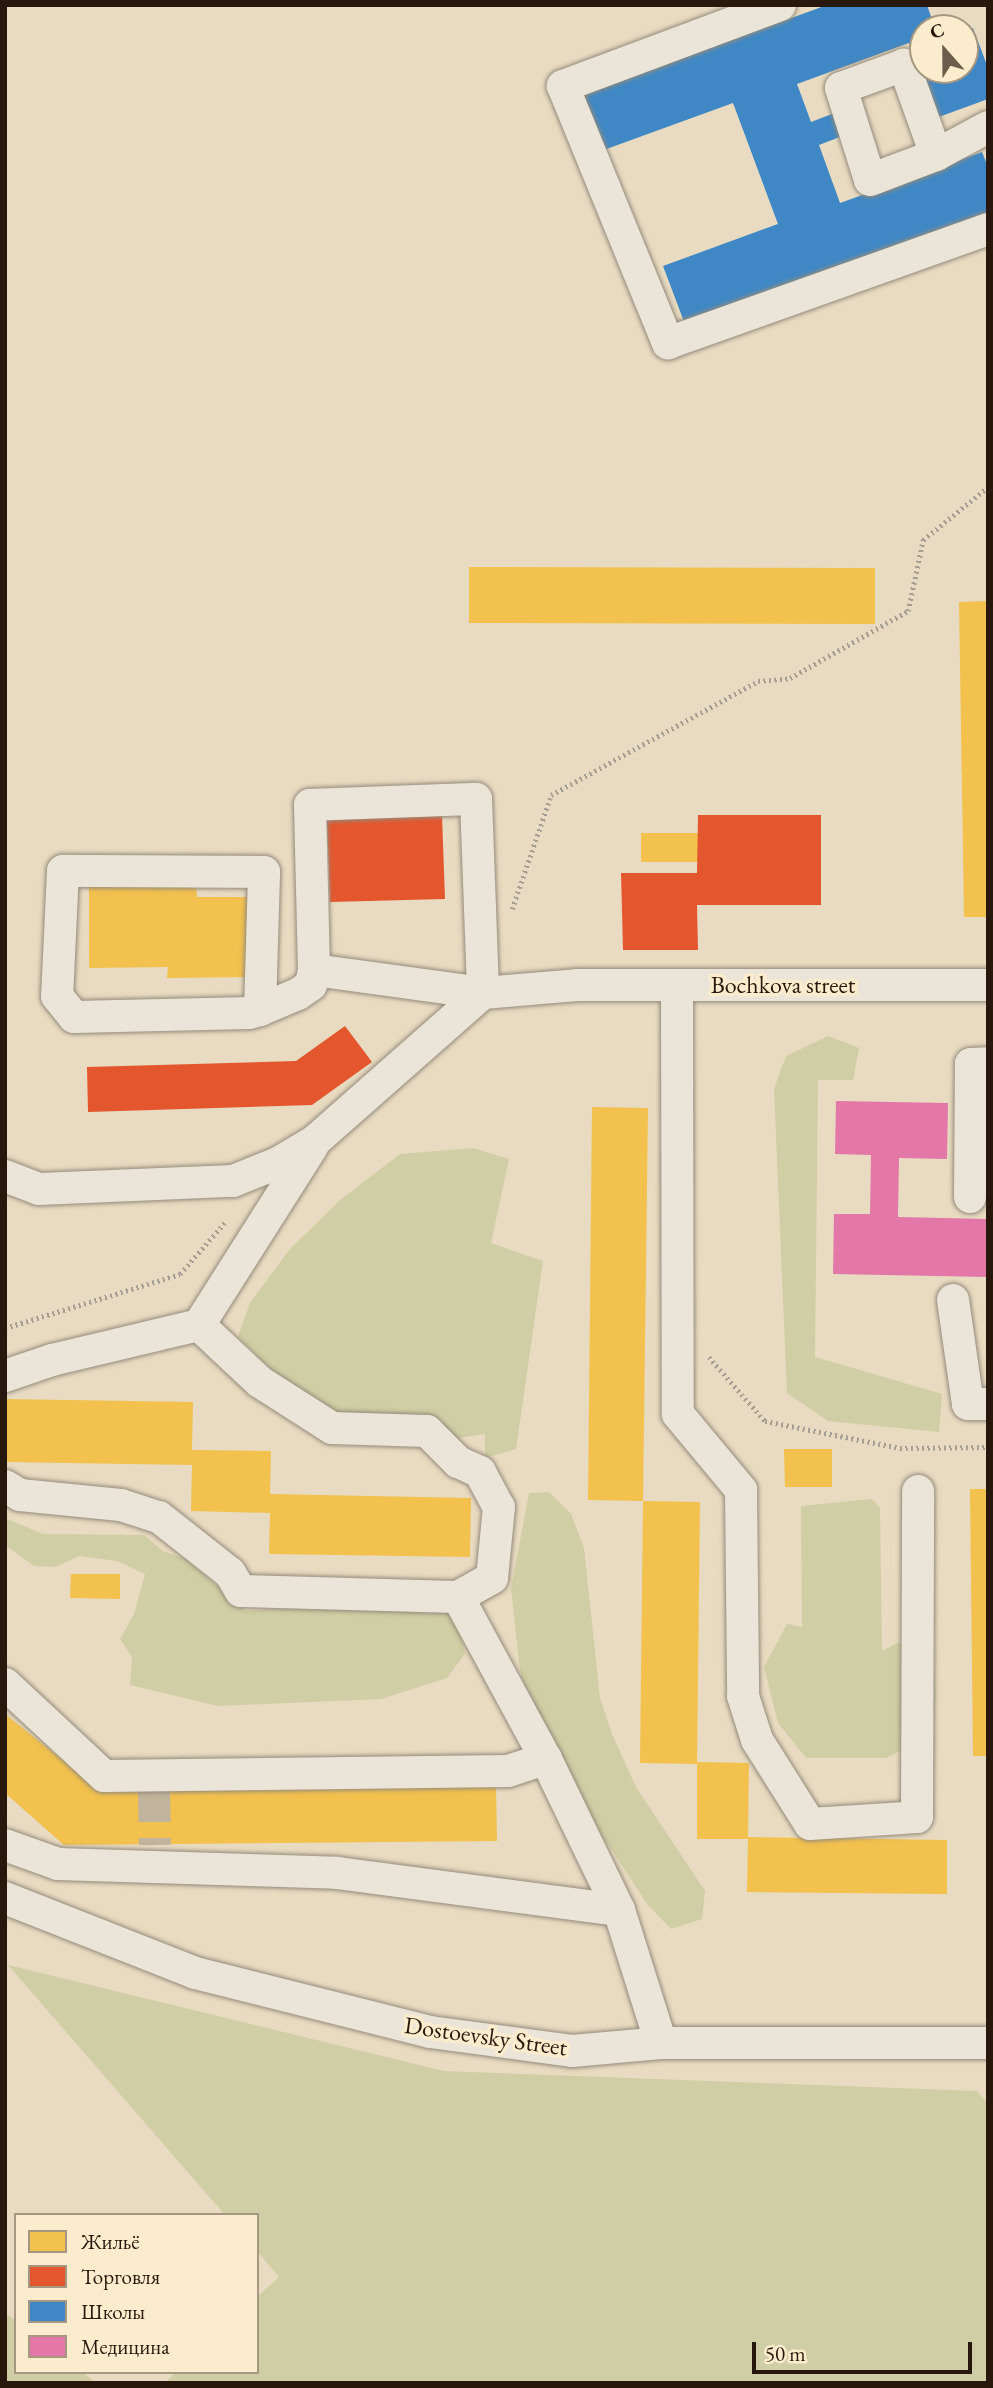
<!DOCTYPE html>
<html>
<head>
<meta charset="utf-8">
<style>
	body { margin:0 }
	#map { position:relative; width:993px; height:2388px; overflow:hidden; background:#e8dbc1; font-family:"EB Garamond",serif }
	div>[style] { position:absolute }
	[style*='--x'] { left:calc(var(--x)*1px); top:calc(var(--y)*1px); width:calc(var(--w)*1px); rotate:calc(var(--a)*1deg) }
	.green>* { inset:0; background:#d0cea4 }
	.homes>* { inset:0; background:#f2c14e }
	.shops>* { inset:0; background:#e4572e }
	.schools>* { inset:0; background:#3f88c5 }
	.health>* { inset:0; background:#e377a8 }
	.minor-tunnel>* { height:32px; margin-top:-16px; transform-origin:0; background:repeating-linear-gradient(90deg,#c1b49d 0 32px,transparent 0 48px) }
	.path>* { height:4.5px; margin-top:-2.25px; transform-origin:0; background:repeating-linear-gradient(90deg,#a69f94 0 2px,transparent 0 5.5px) }
	.roads { filter:drop-shadow(0 0 2px #948b7b) drop-shadow(0 0 2px #948b7b) }
	.minor>* { height:32px; margin:-16px; padding:0 16px; transform-origin:16px; border-radius:16px; background:#ebe4d8 }
	span { translate:-50% -50%; white-space:nowrap; text-align:center; line-height:1.15; -webkit-text-stroke:7px #faeccd; paint-order:stroke }
	.street-label { font-size:24px; color:#27170c }
	.frame { position:absolute; inset:0; border:7px solid #27170c; pointer-events:none }
	.legend { position:absolute; left:14px; top:2213px; width:245px; height:161px; box-sizing:border-box; background:#faeccd; border:2px solid #a69780; margin:0; padding:9px 12px; list-style:none; font-size:21px; color:#27170c }
	.legend li { display:flex; align-items:center; gap:14px; height:35px }
	.legend b { width:35px; border:2px solid #a69780 }
	.north { position:absolute; left:909px; top:14px; width:70px; height:70px; box-sizing:border-box; background:#faeccd; border:2px solid #a69780; border-radius:50%; rotate:339deg; font-size:19px; font-weight:700; line-height:28px; text-align:center; color:#27170c }
	.north::after { content:''; display:block; margin:auto; width:24px; height:32px; background:#6b5c4b; clip-path:polygon(50% 0,100% 100%,50% 72%,0 100%) }
	.scale { position:absolute; left:752px; top:2342px; width:220px; height:32px; box-sizing:border-box; border:4px solid #27170c; border-top:0; padding-left:9px; font-size:21px; line-height:24px; white-space:nowrap; color:#27170c; -webkit-text-stroke:5px #faeccd; paint-order:stroke }
</style>
</head>
<body>
<div id="map">
	<div class="green">
		<div style="clip-path:polygon(828px 1036px,859px 1048px,853px 1080px,818px 1080px,815px 1357px,942px 1394px,939px 1432px,828px 1421px,787px 1393px,774px 1089px,786px 1056px)"></div>
		<div style="clip-path:polygon(473px 1148px,509px 1159px,491px 1243px,543px 1261px,516px 1449px,485px 1458px,485px 1434px,451px 1439px,442px 1420px,337px 1419px,283px 1382px,238px 1336px,250px 1303px,289px 1250px,340px 1200px,400px 1154px)"></div>
		<div style="clip-path:polygon(549px 1492px,571px 1514px,584px 1548px,600px 1698px,612px 1734px,636px 1787px,705px 1891px,702px 1919px,671px 1929px,647px 1904px,610px 1847px,554px 1776px,520px 1671px,511px 1589px,529px 1493px)"></div>
		<div style="clip-path:polygon(872px 1499px,880px 1508px,882px 1651px,897px 1643px,931px 1656px,936px 1693px,931px 1736px,886px 1758px,806px 1758px,778px 1723px,764px 1667px,787px 1624px,802px 1627px,801px 1506px)"></div>
		<div style="clip-path:polygon(5px 1518px,43px 1534px,144px 1535px,163px 1551px,187px 1560px,246px 1611px,357px 1604px,446px 1609px,459px 1627px,465px 1654px,447px 1678px,381px 1699px,218px 1706px,130px 1685px,132px 1657px,120px 1639px,134px 1614px,145px 1574px,117px 1561px,79px 1556px,56px 1567px,34px 1566px,5px 1545px)"></div>
		<div style="clip-path:polygon(8px 1965px,444px 2071px,977px 2091px,988px 2104px,988px 2383px,165px 2383px,176px 2372px,257px 2372px,257px 2297px,279px 2277px,257px 2251px,257px 2215px,225px 2215px)"></div>
		<div style="clip-path:polygon(5px 2313px,16px 2321px,16px 2372px,82px 2372px,96px 2383px,5px 2383px)"></div>
	</div>
	<div class="homes">
		<div style="clip-path:polygon(469px 567px,875px 568px,875px 624px,469px 623px)"></div>
		<div style="clip-path:polygon(988px 601px,988px 917px,964px 917px,959px 602px)"></div>
		<div style="clip-path:polygon(641px 833px,698px 833px,698px 862px,641px 862px)"></div>
		<div style="clip-path:polygon(196px 885px,197px 897px,252px 897px,253px 977px,167px 978px,168px 967px,89px 968px,89px 886px)"></div>
		<div style="clip-path:polygon(592px 1107px,648px 1108px,643px 1501px,588px 1500px)"></div>
		<div style="clip-path:polygon(5px 1399px,193px 1402px,192px 1450px,271px 1451px,270px 1494px,471px 1498px,470px 1557px,269px 1554px,270px 1513px,191px 1511px,192px 1465px,5px 1462px)"></div>
		<div style="clip-path:polygon(784px 1449px,832px 1449px,832px 1487px,785px 1487px)"></div>
		<div style="clip-path:polygon(970px 1489px,988px 1489px,988px 1756px,973px 1756px)"></div>
		<div style="clip-path:polygon(643px 1501px,700px 1502px,697px 1764px,640px 1763px)"></div>
		<div style="clip-path:polygon(71px 1574px,120px 1574px,120px 1599px,70px 1598px)"></div>
		<div style="clip-path:polygon(5px 1714px,99px 1789px,496px 1785px,497px 1841px,64px 1845px,5px 1793px)"></div>
		<div style="clip-path:polygon(697px 1762px,749px 1763px,748px 1837px,947px 1840px,947px 1894px,747px 1892px,748px 1839px,697px 1839px)"></div>
	</div>
	<div class="shops">
		<div style="clip-path:polygon(698px 815px,821px 815px,821px 905px,697px 905px,698px 950px,623px 950px,621px 873px,697px 873px)"></div>
		<div style="clip-path:polygon(442px 816px,445px 899px,330px 902px,327px 819px)"></div>
		<div style="clip-path:polygon(345px 1026px,372px 1062px,312px 1105px,88px 1112px,87px 1067px,296px 1061px)"></div>
	</div>
	<div class="schools">
		<div style="clip-path:polygon(827px 5px,927px 5px,935px 28px,923px 28px,923px 70px,965px 70px,965px 31px,973px 28px,988px 68px,988px 99px,936px 118px,909px 43px,797px 84px,811px 122px,837px 112px,845px 135px,819px 145px,840px 203px,982px 152px,988px 167px,988px 217px,686px 327px,663px 266px,778px 224px,733px 103px,601px 151px,581px 95px)"></div>
	</div>
	<div class="health">
		<div style="clip-path:polygon(836px 1101px,948px 1103px,947px 1159px,899px 1158px,898px 1217px,988px 1219px,988px 1277px,833px 1274px,834px 1214px,870px 1214px,871px 1155px,835px 1154px)"></div>
	</div>
	<div class="minor-tunnel">
		<div style="--x:154;--y:1790;--w:55;--a:89"></div>
	</div>
	<div class="path">
		<div style="--x:512;--y:909;--w:120;--a:-71.1"></div>
		<div style="--x:551;--y:795;--w:236;--a:-28.8"></div>
		<div style="--x:758;--y:681;--w:32;--a:-5"></div>
		<div style="--x:790;--y:678;--w:136;--a:-29.6"></div>
		<div style="--x:908;--y:611;--w:73;--a:-78.1"></div>
		<div style="--x:923;--y:540;--w:84;--a:-39.2"></div>
		<div style="--x:5;--y:1328;--w:183;--a:-17.1"></div>
		<div style="--x:180;--y:1274;--w:70;--a:-49"></div>
		<div style="--x:709;--y:1357;--w:85;--a:48.8"></div>
		<div style="--x:765;--y:1421;--w:138;--a:11.3"></div>
		<div style="--x:900;--y:1448;--w:88;--a:-0.7"></div>
	</div>
	<div class="roads">
		<div class="minor">
			<div style="--x:780;--y:5;--w:232;--a:159.5"></div>
			<div style="--x:563;--y:86;--w:278;--a:67.8"></div>
			<div style="--x:668;--y:343;--w:340;--a:-19.6"></div>
			<div style="--x:936;--y:155;--w:96;--a:-109.6"></div>
			<div style="--x:904;--y:65;--w:67;--a:159.9"></div>
			<div style="--x:841;--y:88;--w:96;--a:72.5"></div>
			<div style="--x:870;--y:180;--w:71;--a:-20.7"></div>
			<div style="--x:936;--y:155;--w:59;--a:-28.3"></div>
			<div style="--x:314;--y:970;--w:165;--a:-91.4"></div>
			<div style="--x:310;--y:805;--w:166;--a:-2.1"></div>
			<div style="--x:476;--y:799;--w:194;--a:87.9"></div>
			<div style="--x:677;--y:985;--w:429;--a:89.9"></div>
			<div style="--x:678;--y:1414;--w:99;--a:50.3"></div>
			<div style="--x:741;--y:1490;--w:206;--a:89.4"></div>
			<div style="--x:743;--y:1696;--w:46;--a:72.3"></div>
			<div style="--x:757;--y:1740;--w:99;--a:57.8"></div>
			<div style="--x:810;--y:1824;--w:107;--a:-3.7"></div>
			<div style="--x:917;--y:1817;--w:326;--a:-89.8"></div>
			<div style="--x:260;--y:1010;--w:138;--a:-88.3"></div>
			<div style="--x:264;--y:872;--w:201;--a:-179.7"></div>
			<div style="--x:63;--y:871;--w:125;--a:92.7"></div>
			<div style="--x:57;--y:996;--w:27;--a:51"></div>
			<div style="--x:74;--y:1017;--w:175;--a:-1.3"></div>
			<div style="--x:249;--y:1013;--w:11;--a:-15"></div>
			<div style="--x:260;--y:1010;--w:41;--a:-22.8"></div>
			<div style="--x:298;--y:994;--w:16;--a:-35"></div>
			<div style="--x:311;--y:985;--w:15;--a:-79"></div>
			<div style="--x:314;--y:970;--w:171;--a:7.8"></div>
			<div style="--x:483;--y:993;--w:95;--a:-4.8"></div>
			<div style="--x:578;--y:985;--w:410;--a:0"></div>
			<div style="--x:5;--y:1176;--w:36;--a:21"></div>
			<div style="--x:39;--y:1189;--w:194;--a:-2.4"></div>
			<div style="--x:233;--y:1181;--w:48;--a:-21.8"></div>
			<div style="--x:278;--y:1163;--w:43;--a:-30.7"></div>
			<div style="--x:315;--y:1141;--w:224;--a:-41.4"></div>
			<div style="--x:970;--y:1197;--w:133;--a:-89.6"></div>
			<div style="--x:971;--y:1064;--w:17;--a:-3"></div>
			<div style="--x:953;--y:1300;--w:105;--a:81.8"></div>
			<div style="--x:968;--y:1404;--w:20;--a:0"></div>
			<div style="--x:199;--y:1325;--w:83;--a:43.1"></div>
			<div style="--x:260;--y:1382;--w:85;--a:32.6"></div>
			<div style="--x:332;--y:1428;--w:95;--a:1.8"></div>
			<div style="--x:427;--y:1431;--w:44;--a:45"></div>
			<div style="--x:458;--y:1462;--w:24;--a:24"></div>
			<div style="--x:480;--y:1472;--w:40;--a:62"></div>
			<div style="--x:499;--y:1507;--w:71;--a:95.6"></div>
			<div style="--x:492;--y:1578;--w:39;--a:151"></div>
			<div style="--x:5;--y:1376;--w:50;--a:-18.8"></div>
			<div style="--x:52;--y:1360;--w:151;--a:-13.4"></div>
			<div style="--x:199;--y:1325;--w:211;--a:-57.6"></div>
			<div style="--x:5;--y:1486;--w:17;--a:31"></div>
			<div style="--x:20;--y:1495;--w:101;--a:5.7"></div>
			<div style="--x:121;--y:1505;--w:40;--a:18"></div>
			<div style="--x:159;--y:1517;--w:90;--a:38.3"></div>
			<div style="--x:230;--y:1573;--w:21;--a:59"></div>
			<div style="--x:241;--y:1591;--w:217;--a:1.6"></div>
			<div style="--x:458;--y:1597;--w:184;--a:61.5"></div>
			<div style="--x:5;--y:1684;--w:135;--a:42.9"></div>
			<div style="--x:104;--y:1776;--w:404;--a:-0.7"></div>
			<div style="--x:508;--y:1771;--w:40;--a:-18"></div>
			<div style="--x:546;--y:1759;--w:168;--a:64.2"></div>
			<div style="--x:619;--y:1910;--w:139;--a:72.5"></div>
			<div style="--x:5;--y:1845;--w:56;--a:19.7"></div>
			<div style="--x:58;--y:1864;--w:279;--a:1.8"></div>
			<div style="--x:337;--y:1873;--w:284;--a:7.5"></div>
			<div style="--x:5;--y:1898;--w:204;--a:21.5"></div>
			<div style="--x:195;--y:1973;--w:242;--a:14.1"></div>
			<div style="--x:430;--y:2032;--w:143;--a:7.6"></div>
			<div style="--x:572;--y:2051;--w:89;--a:-5.1"></div>
			<div style="--x:661;--y:2043;--w:327;--a:0"></div>
		</div>
	</div>
	<div class="street-label">
		<span style="left:783px;top:985px">Bochkova street</span>
		<span style="left:486px;top:2036px;rotate:8deg">Dostoevsky Street</span>
	</div>
	<div class="frame"></div>
	<ul class="legend">
	<li><b style="height:19px;background:#f2c14e"></b>Жильё</li>
	<li><b style="height:19px;background:#e4572e"></b>Торговля</li>
	<li><b style="height:19px;background:#3f88c5"></b>Школы</li>
	<li><b style="height:19px;background:#e377a8"></b>Медицина</li>
	</ul>
	<div class="north">С</div>
	<div class="scale">50 m</div>
</div>
</body>
</html>
